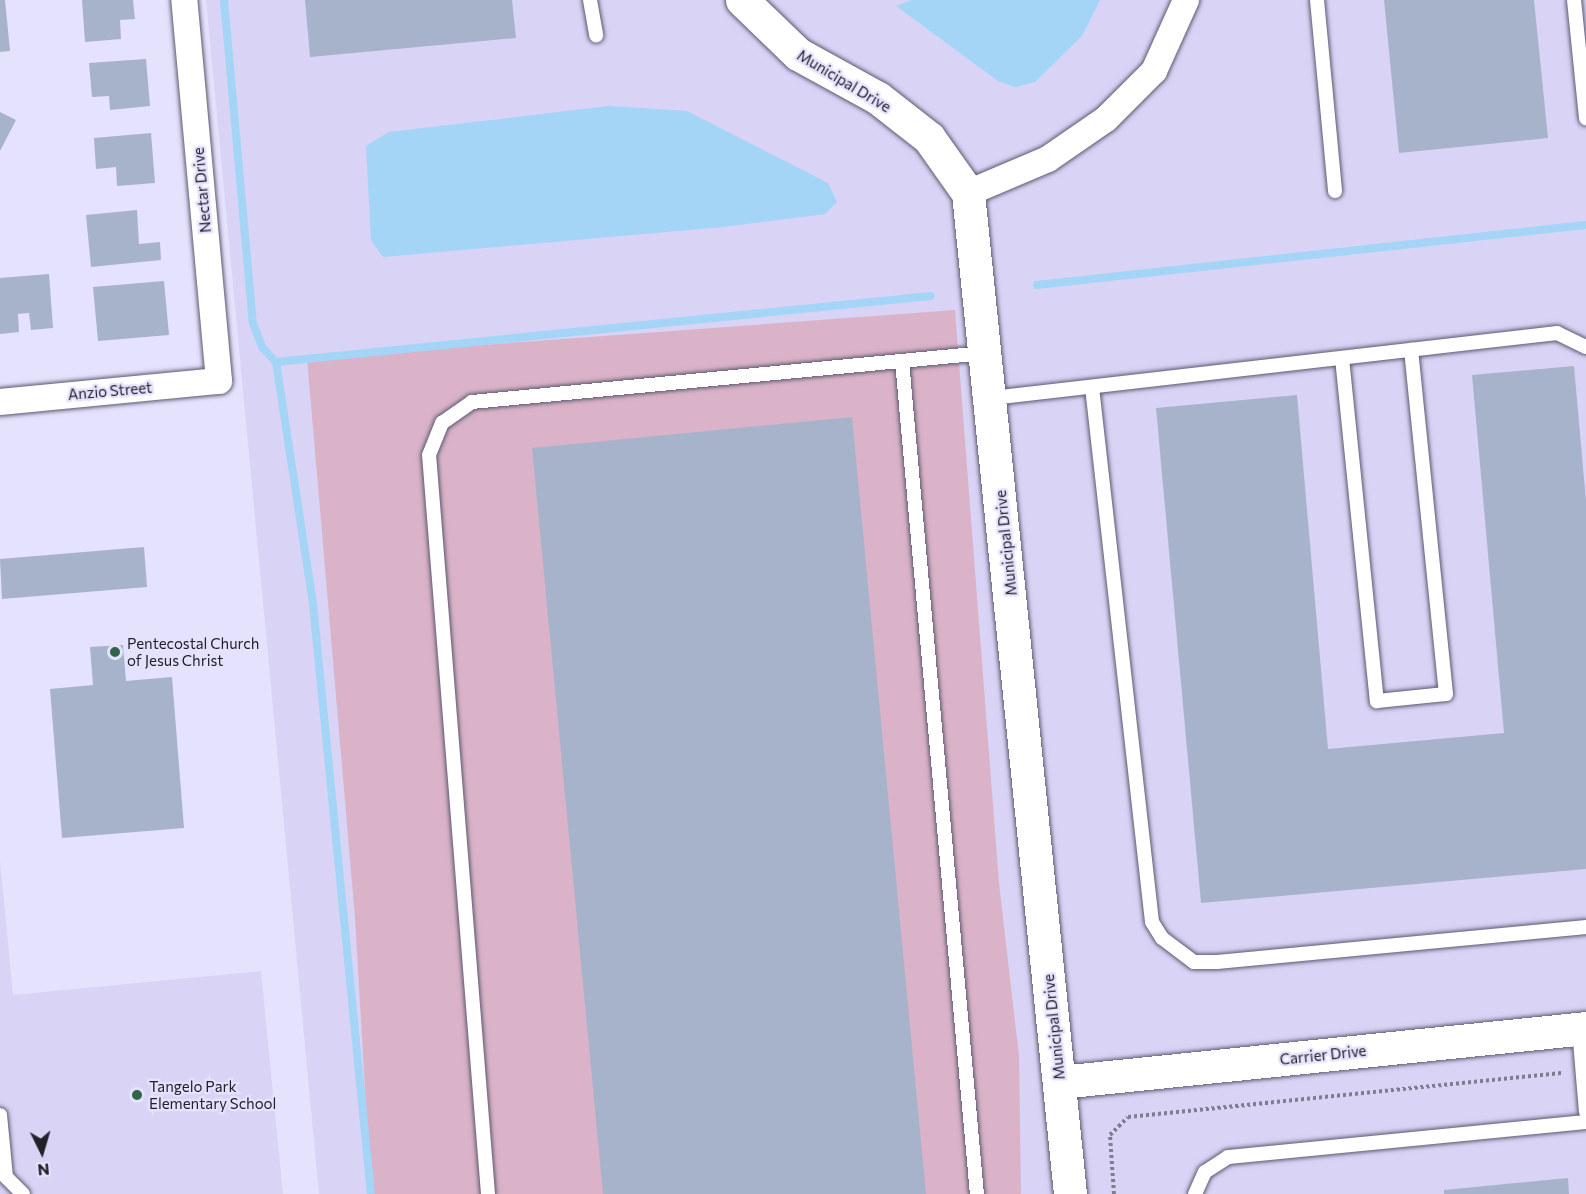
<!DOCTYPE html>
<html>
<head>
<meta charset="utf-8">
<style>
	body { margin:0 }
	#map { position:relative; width:1586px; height:1194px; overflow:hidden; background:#e5e2fd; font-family:Commissioner,sans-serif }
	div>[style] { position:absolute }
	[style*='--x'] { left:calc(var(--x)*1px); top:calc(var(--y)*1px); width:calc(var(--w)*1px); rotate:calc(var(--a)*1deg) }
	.built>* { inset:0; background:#d9d4f6 }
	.green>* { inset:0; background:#dab3c8 }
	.water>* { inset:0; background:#a4d4f6 }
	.stream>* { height:8px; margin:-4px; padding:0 4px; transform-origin:4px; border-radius:4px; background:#a4d4f6 }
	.building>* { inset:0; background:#a7b3cb }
	.path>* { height:4px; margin-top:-2px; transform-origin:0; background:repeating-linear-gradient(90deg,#7f7d8f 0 3px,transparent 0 6px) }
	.roads { filter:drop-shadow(0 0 2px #5d5970) drop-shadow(0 0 2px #5d5970) }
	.service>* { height:14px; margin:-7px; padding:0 7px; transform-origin:7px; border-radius:7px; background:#fff }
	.minor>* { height:26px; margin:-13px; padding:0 13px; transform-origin:13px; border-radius:13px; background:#fff }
	.tertiary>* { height:33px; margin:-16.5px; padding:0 16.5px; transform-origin:16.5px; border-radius:16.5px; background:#fff }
	.dots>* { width:16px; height:16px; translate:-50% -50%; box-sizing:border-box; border:3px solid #e5e2fd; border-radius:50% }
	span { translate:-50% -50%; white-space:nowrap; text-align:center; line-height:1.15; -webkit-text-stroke:4.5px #e5e2fd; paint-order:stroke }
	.street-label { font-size:15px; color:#22212a }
	.poi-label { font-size:15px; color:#22212a }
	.left { translate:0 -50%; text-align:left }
	.north { position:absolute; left:12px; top:1122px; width:60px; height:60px; -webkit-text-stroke:4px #e5e2fd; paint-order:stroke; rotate:175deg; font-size:16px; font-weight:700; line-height:24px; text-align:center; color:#22212a }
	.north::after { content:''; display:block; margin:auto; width:21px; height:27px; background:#22212a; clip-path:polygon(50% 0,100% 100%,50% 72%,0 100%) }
</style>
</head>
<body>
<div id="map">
	<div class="built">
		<div style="clip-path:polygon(206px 0,1586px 0,1586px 1194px,319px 1194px)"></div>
		<div style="clip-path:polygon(0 860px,13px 995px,261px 971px,283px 1194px,0 1194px)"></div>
	</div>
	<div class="green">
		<div style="clip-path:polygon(955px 310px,999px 883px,1019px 1056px,1021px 1194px,371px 1194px,355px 918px,307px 358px)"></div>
	</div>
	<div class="water">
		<div style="clip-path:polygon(911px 0,1100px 0,1082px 36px,1035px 82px,1015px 87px,998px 81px,896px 6px)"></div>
		<div style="clip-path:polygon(609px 106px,687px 111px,828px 183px,837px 202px,825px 214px,723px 227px,383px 257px,371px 240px,366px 146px,389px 132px)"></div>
	</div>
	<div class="stream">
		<div style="--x:224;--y:0;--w:324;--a:84.9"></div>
		<div style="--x:253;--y:323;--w:26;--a:69"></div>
		<div style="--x:262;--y:347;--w:21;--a:47"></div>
		<div style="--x:276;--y:362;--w:245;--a:81.3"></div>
		<div style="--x:313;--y:604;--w:593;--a:84.39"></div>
		<div style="--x:1037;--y:285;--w:552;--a:-6.24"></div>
		<div style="--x:276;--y:362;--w:658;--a:-5.75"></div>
	</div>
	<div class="building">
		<div style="clip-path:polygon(0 0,5px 0,10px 51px,0 52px)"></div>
		<div style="clip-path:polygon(82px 0,133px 0,135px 19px,120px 20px,121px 39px,85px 42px)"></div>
		<div style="clip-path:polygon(305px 0,512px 0,516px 38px,310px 57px)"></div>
		<div style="clip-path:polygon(1384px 0,1534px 0,1548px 138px,1399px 153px)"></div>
		<div style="clip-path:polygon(146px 59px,150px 106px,110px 110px,109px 96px,92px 97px,89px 63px)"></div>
		<div style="clip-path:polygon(0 112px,16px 120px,0 151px)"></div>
		<div style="clip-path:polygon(151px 133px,155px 183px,117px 186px,116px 167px,96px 169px,94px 138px)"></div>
		<div style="clip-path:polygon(137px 210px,139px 244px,160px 242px,161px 260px,91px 267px,86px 215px)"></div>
		<div style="clip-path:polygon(49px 274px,53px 328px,31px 330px,29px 313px,18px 314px,19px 332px,0 334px,0 278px)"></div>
		<div style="clip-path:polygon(164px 281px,169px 335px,98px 341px,93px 287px)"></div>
		<div style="clip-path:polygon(1574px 366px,1586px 501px,1586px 869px,1201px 903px,1156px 408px,1297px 395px,1328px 749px,1504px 733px,1472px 375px)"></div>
		<div style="clip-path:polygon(852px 417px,926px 1194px,603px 1194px,532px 448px)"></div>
		<div style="clip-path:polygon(144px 547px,147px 587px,2px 599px,0 559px)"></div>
		<div style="clip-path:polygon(123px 645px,126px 681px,172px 677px,184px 828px,62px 838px,50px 689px,93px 685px,90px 647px)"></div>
		<div style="clip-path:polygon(1568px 1178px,1569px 1194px,1444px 1194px,1444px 1190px)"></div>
	</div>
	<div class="path">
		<div style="--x:1114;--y:1194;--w:59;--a:-93.9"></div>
		<div style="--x:1110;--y:1135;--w:25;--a:-45"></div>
		<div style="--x:1128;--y:1117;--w:438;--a:-5.8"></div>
	</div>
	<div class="roads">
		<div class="service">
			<div style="--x:590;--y:0;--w:36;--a:80"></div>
			<div style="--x:1317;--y:0;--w:192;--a:84.6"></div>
			<div style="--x:1574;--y:0;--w:119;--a:84.2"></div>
			<div style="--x:1342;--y:358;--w:345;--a:84.2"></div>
			<div style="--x:1377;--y:701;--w:69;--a:-5.8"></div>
			<div style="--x:1446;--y:694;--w:346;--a:-95.8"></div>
			<div style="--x:902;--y:361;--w:836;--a:84.86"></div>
			<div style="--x:1092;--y:387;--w:538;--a:83.6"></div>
			<div style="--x:1152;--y:922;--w:19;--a:58"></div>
			<div style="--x:1162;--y:938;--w:40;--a:37"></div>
			<div style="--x:1194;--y:962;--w:23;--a:0"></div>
			<div style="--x:1217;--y:962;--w:371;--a:-5.4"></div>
			<div style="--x:992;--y:398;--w:569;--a:-6.56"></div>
			<div style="--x:1557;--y:333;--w:32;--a:26"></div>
			<div style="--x:1579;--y:1029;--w:83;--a:85.2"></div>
			<div style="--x:0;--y:1115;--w:62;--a:84.5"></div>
			<div style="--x:6;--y:1177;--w:24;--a:45"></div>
			<div style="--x:488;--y:1194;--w:741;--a:-94.56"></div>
			<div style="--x:429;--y:455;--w:35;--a:-68"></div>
			<div style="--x:442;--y:423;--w:37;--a:-35"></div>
			<div style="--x:472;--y:402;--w:515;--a:-5.46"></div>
			<div style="--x:1195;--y:1194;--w:24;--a:-66"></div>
			<div style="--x:1205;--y:1172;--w:27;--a:-33"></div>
			<div style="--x:1228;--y:1157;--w:360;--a:-5.6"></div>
		</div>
		<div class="minor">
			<div style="--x:968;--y:193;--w:87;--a:-23"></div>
			<div style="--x:1048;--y:159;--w:70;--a:-34.6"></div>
			<div style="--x:1106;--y:119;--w:68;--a:-45"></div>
			<div style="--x:1154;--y:71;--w:78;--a:-65.7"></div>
			<div style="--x:0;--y:402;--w:220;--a:-5.5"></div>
			<div style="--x:219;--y:381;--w:383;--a:-95.2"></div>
		</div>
		<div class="tertiary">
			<div style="--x:742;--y:0;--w:78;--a:44"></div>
			<div style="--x:798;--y:54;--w:91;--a:28.8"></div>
			<div style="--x:878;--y:98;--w:65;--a:38.1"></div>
			<div style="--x:929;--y:138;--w:67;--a:54.7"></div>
			<div style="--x:968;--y:193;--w:1006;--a:84.18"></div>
			<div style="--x:1060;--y:1082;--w:529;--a:-5.86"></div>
		</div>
	</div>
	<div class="dots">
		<div style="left:115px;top:652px;background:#30654a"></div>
		<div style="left:137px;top:1095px;background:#30654a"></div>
	</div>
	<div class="street-label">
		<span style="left:844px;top:81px;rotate:31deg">Municipal Drive</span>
		<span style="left:202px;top:190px;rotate:-95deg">Nectar Drive</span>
		<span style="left:110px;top:391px;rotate:-5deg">Anzio Street</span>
		<span style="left:1006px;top:543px;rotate:-96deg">Municipal Drive</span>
		<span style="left:1054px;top:1027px;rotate:-96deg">Municipal Drive</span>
		<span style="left:1323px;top:1055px;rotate:-6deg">Carrier Drive</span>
	</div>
	<div class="poi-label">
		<span class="left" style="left:127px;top:652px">Pentecostal Church<br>of Jesus Christ</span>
		<span class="left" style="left:149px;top:1095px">Tangelo Park<br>Elementary School</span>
	</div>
	<div class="north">N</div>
</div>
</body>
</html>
